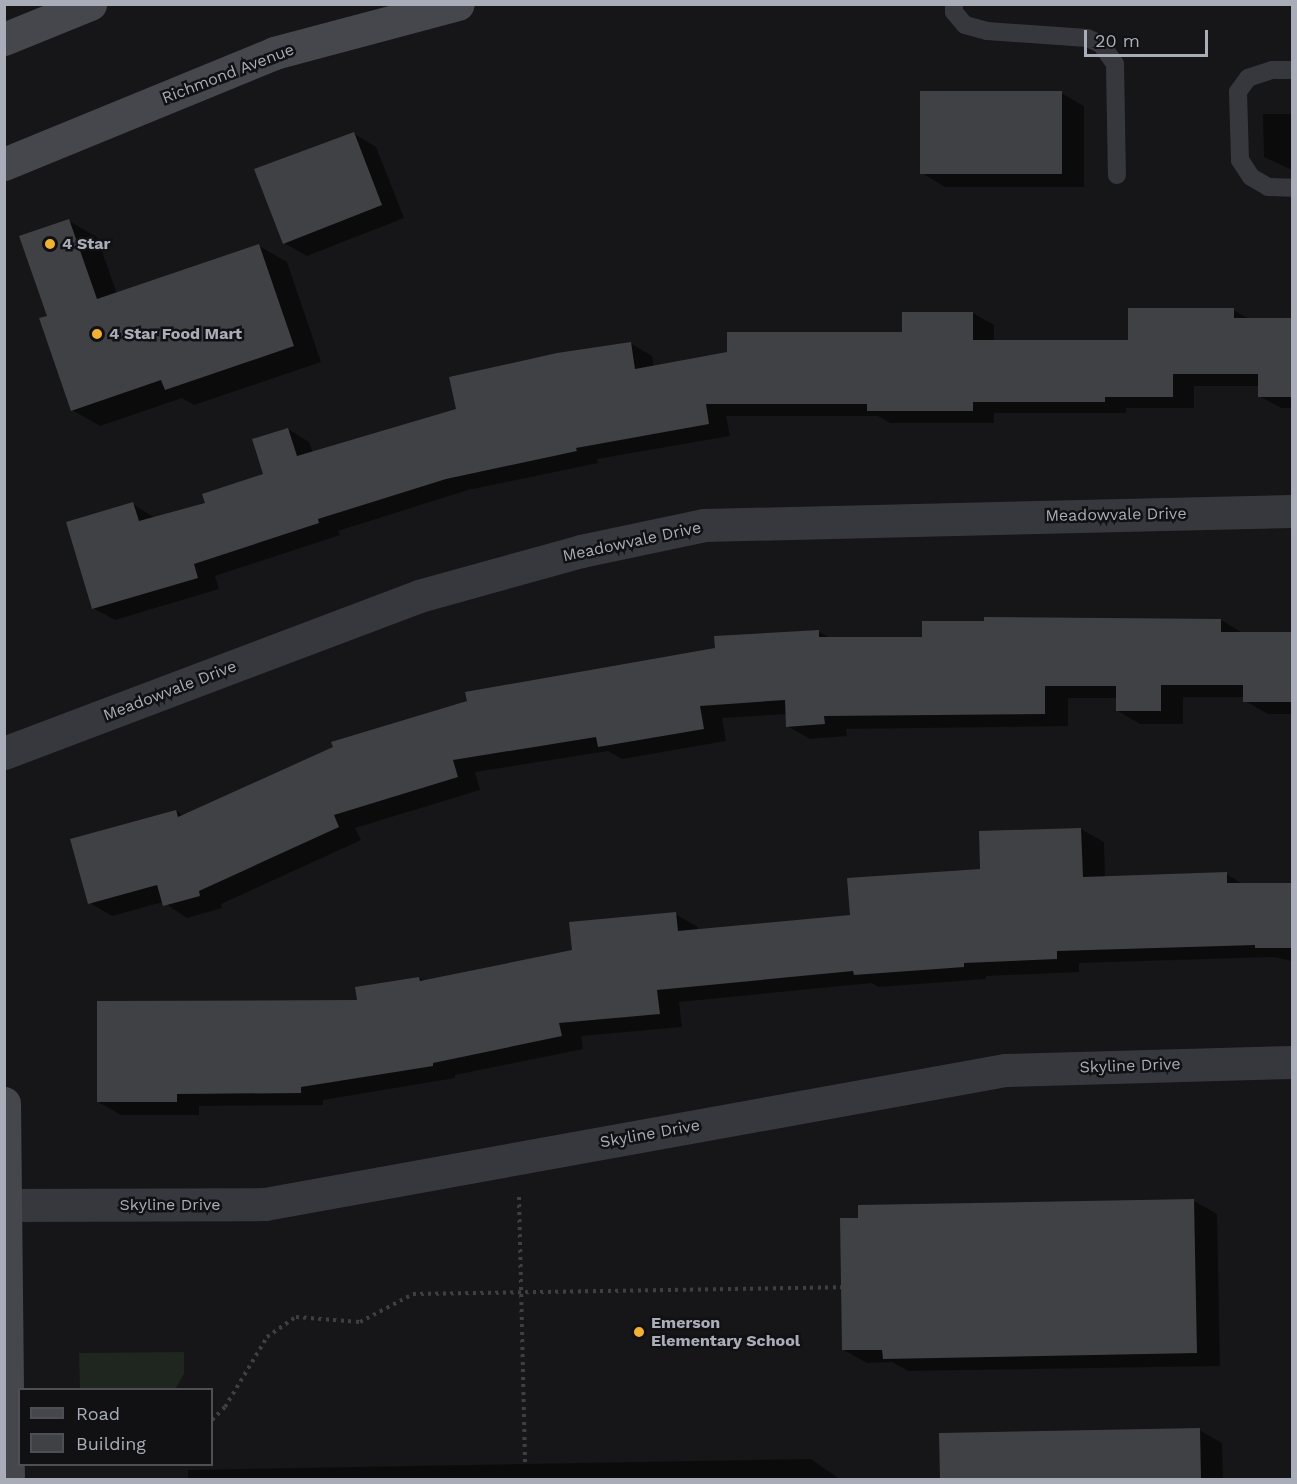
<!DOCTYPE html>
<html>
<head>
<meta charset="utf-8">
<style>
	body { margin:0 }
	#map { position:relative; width:1297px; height:1484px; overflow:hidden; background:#161618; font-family:"Work Sans",sans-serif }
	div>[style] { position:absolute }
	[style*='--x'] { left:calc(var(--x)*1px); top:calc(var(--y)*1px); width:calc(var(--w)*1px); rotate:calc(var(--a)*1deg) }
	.green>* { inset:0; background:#1e261f }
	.shadow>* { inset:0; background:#0007 }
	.building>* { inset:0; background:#404145 }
	.path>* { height:4px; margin-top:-2px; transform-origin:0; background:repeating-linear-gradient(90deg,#3d3f44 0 3px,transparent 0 7.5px) }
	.lane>* { height:18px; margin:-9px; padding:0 9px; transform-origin:9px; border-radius:9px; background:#37383d }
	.street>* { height:33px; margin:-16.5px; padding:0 16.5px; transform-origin:16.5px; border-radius:16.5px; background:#37383d }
	.secondary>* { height:33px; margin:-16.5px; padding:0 16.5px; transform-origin:16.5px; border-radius:16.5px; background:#45474d }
	.dots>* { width:16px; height:16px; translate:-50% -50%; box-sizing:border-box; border:3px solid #111113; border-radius:50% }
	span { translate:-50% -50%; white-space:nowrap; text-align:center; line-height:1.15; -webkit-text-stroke:5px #111113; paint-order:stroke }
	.street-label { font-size:16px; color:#a8adb8 }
	.poi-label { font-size:16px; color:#a8adb8; font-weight:700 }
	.left { translate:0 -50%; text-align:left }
	.frame { position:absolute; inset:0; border:6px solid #a8adb8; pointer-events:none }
	.legend { position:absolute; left:18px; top:1388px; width:195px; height:78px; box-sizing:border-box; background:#111113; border:2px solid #4d4f55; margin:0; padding:8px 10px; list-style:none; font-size:18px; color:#a8adb8 }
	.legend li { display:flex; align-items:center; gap:12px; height:30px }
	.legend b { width:30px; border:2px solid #4d4f55 }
	.scale { position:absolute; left:1084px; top:30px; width:124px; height:27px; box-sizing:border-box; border:3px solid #a8adb8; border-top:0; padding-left:8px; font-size:18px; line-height:21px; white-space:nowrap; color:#a8adb8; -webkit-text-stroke:4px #111113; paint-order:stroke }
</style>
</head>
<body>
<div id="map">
	<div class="green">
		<div style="clip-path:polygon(184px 1352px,184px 1374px,175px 1389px,80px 1389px,79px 1353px)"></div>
	</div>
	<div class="shadow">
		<div style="clip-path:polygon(1061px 93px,1084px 106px,1084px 187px,945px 187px,922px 173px)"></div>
		<div style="clip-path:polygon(1263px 114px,1292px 114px,1292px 170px,1264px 157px)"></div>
		<div style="clip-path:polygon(353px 133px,376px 147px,404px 218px,307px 256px,284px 243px)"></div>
		<div style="clip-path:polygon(69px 221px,97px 237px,117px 294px,259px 246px,287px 262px,321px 362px,194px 405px,182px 398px,100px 426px,72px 410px,48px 317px)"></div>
		<div style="clip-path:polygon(1233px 310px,1250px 319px,1292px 319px,1292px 408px,1281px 408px,1259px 396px,1259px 386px,1194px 386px,1194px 408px,1126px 408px,1126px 413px,994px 413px,994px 423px,890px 423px,878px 416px,726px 416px,730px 436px,597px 459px,598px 463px,468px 490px,338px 531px,340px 535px,215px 576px,219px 589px,115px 620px,93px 608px,133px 504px,155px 518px,206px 504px,265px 475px,288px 429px,309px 442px,313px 453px,458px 410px,630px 343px,652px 356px,654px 367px,904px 334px,973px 313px,994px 325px,994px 342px,1129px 342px)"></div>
		<div style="clip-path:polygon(1221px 620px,1243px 633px,1292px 633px,1292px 714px,1268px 714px,1245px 701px,1245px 697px,1183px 697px,1183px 724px,1140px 724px,1118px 711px,1118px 698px,1068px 698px,1068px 726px,846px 729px,847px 736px,810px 739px,787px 726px,787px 714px,722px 718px,726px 741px,622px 759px,608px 751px,475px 772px,480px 790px,355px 828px,361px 840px,221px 904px,222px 908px,187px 918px,163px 902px,112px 916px,90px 903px,176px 811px,184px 816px,818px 631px,830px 638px,923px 638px)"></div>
		<div style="clip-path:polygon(1081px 829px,1104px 842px,1105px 877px,1226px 874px,1245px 885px,1292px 885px,1292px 961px,1273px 957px,1079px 963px,1079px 972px,986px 976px,986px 979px,878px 987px,872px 983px,679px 1002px,682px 1027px,581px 1036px,583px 1049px,455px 1075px,455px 1078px,323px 1100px,323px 1105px,199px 1106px,199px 1115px,121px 1115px,98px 1102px,419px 978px,425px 981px,574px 951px,675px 914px,698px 927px,698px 931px,851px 916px,982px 871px,980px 832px)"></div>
		<div style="clip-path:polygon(1194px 1201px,1217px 1214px,1220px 1366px,908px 1371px,892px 1362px,867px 1363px,844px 1350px)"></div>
		<div style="clip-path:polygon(1199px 1430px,1222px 1443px,1223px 1480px,942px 1480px,941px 1434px)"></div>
		<div style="clip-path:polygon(811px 1459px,841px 1480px,188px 1480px,188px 1470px)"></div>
	</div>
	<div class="building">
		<div style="clip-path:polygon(920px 91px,1062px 91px,1062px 174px,920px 174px)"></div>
		<div style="clip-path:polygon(354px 132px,382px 205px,283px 244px,254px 169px)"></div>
		<div style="clip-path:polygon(69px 219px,97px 299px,259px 244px,294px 346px,165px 390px,161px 380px,71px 411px,39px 318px,47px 316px,19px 236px)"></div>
		<div style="clip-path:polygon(1128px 308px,1234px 308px,1234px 318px,1293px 318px,1293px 397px,1258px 397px,1258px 374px,1173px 374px,1173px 397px,1105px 397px,1105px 402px,973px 402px,973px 411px,867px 411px,867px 404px,706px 404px,709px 424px,576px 448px,577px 451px,446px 479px,318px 519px,319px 523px,194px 564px,198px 578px,92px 609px,66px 522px,133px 502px,139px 521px,205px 503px,202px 494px,263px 474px,252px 439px,288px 428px,297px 456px,456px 409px,449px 377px,557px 353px,631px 342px,635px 369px,727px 352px,727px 332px,902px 332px,902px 312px,973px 312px,973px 340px,1128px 340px)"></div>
		<div style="clip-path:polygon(984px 617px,1221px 619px,1221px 632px,1293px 632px,1293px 702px,1243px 702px,1243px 685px,1161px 685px,1161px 711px,1116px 711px,1116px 686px,1045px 686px,1045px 714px,824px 716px,825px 724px,786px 727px,785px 700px,700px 706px,704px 729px,598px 747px,596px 737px,453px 760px,458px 777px,334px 815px,339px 827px,199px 891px,200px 896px,163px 906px,157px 885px,88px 904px,70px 839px,176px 810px,178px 817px,333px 747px,331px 742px,467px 701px,465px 692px,715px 648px,714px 636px,819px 630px,819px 637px,922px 637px,922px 621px,984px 621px)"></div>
		<div style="clip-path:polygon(1081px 828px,1083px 877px,1227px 872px,1227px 883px,1293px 883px,1293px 948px,1255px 948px,1255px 945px,1057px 951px,1057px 959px,964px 963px,964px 967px,854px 975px,853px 971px,657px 990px,660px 1014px,559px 1023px,562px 1036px,433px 1063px,433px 1066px,301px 1087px,301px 1093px,177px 1094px,177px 1102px,97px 1102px,97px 1001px,357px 1000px,355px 987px,419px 977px,420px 981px,572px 950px,569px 922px,676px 912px,678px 931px,850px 915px,847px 878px,980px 869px,979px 831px)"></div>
		<div style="clip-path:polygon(1194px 1199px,1197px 1353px,883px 1359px,882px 1350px,842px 1350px,840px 1218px,858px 1218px,858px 1205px)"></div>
		<div style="clip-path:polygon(1200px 1428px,1201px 1479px,940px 1479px,939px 1433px)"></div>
	</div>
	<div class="path">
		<div style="--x:519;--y:1197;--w:265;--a:88.7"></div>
		<div style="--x:212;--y:1420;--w:18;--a:-45"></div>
		<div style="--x:225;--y:1407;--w:82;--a:-59"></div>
		<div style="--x:267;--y:1337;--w:35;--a:-35"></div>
		<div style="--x:296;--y:1317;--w:64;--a:4.5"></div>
		<div style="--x:360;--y:1322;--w:60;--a:-27.8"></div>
		<div style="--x:413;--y:1294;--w:428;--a:-0.9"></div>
	</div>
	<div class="lane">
		<div style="--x:954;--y:4;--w:8;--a:90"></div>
		<div style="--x:954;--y:12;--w:17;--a:50"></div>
		<div style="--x:965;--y:25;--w:23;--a:15"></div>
		<div style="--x:987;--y:31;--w:100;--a:4"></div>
		<div style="--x:1087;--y:38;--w:15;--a:23"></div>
		<div style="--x:1101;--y:44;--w:24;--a:55"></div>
		<div style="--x:1115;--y:64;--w:111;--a:89"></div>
		<div style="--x:1292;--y:70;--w:20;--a:180"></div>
		<div style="--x:1272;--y:70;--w:25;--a:162"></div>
		<div style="--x:1248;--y:78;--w:17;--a:126"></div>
		<div style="--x:1238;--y:92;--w:68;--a:88.3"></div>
		<div style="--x:1240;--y:160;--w:20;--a:57"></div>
		<div style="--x:1251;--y:177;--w:20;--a:30"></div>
		<div style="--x:1268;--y:187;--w:24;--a:2"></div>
	</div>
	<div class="street">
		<div style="--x:4;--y:753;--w:444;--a:-20.7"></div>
		<div style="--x:419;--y:596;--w:168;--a:-15.5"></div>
		<div style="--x:581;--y:551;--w:126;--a:-11.9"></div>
		<div style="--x:704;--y:525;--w:588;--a:-1.36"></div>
		<div style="--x:8;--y:1205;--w:257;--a:-0.2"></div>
		<div style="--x:265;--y:1204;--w:752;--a:-10.26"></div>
		<div style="--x:1005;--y:1070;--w:287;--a:-1.6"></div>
	</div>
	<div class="secondary">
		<div style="--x:4;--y:39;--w:93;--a:-22.1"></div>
		<div style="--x:4;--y:164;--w:292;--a:-22.3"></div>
		<div style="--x:274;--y:53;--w:190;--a:-14.9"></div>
		<div style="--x:4;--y:1103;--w:377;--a:89.4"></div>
	</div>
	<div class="dots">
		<div style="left:50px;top:244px;background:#f2b134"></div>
		<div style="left:97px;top:334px;background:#f2b134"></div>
		<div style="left:639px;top:1332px;background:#f2b134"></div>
	</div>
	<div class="street-label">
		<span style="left:228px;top:74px;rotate:-21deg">Richmond Avenue</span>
		<span style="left:1116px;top:515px;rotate:-1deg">Meadowvale Drive</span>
		<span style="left:632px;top:542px;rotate:-12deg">Meadowvale Drive</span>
		<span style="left:170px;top:691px;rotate:-21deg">Meadowvale Drive</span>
		<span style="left:1130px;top:1066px;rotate:-2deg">Skyline Drive</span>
		<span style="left:650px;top:1134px;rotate:-10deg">Skyline Drive</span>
		<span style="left:170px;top:1205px">Skyline Drive</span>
	</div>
	<div class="poi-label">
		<span class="left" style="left:62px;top:244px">4 Star</span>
		<span class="left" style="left:109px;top:334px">4 Star Food Mart</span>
		<span class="left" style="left:651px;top:1332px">Emerson<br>Elementary School</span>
	</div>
	<div class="frame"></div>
	<ul class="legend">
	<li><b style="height:8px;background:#45474d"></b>Road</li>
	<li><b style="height:16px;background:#404145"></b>Building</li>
	</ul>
	<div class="scale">20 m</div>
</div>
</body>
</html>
